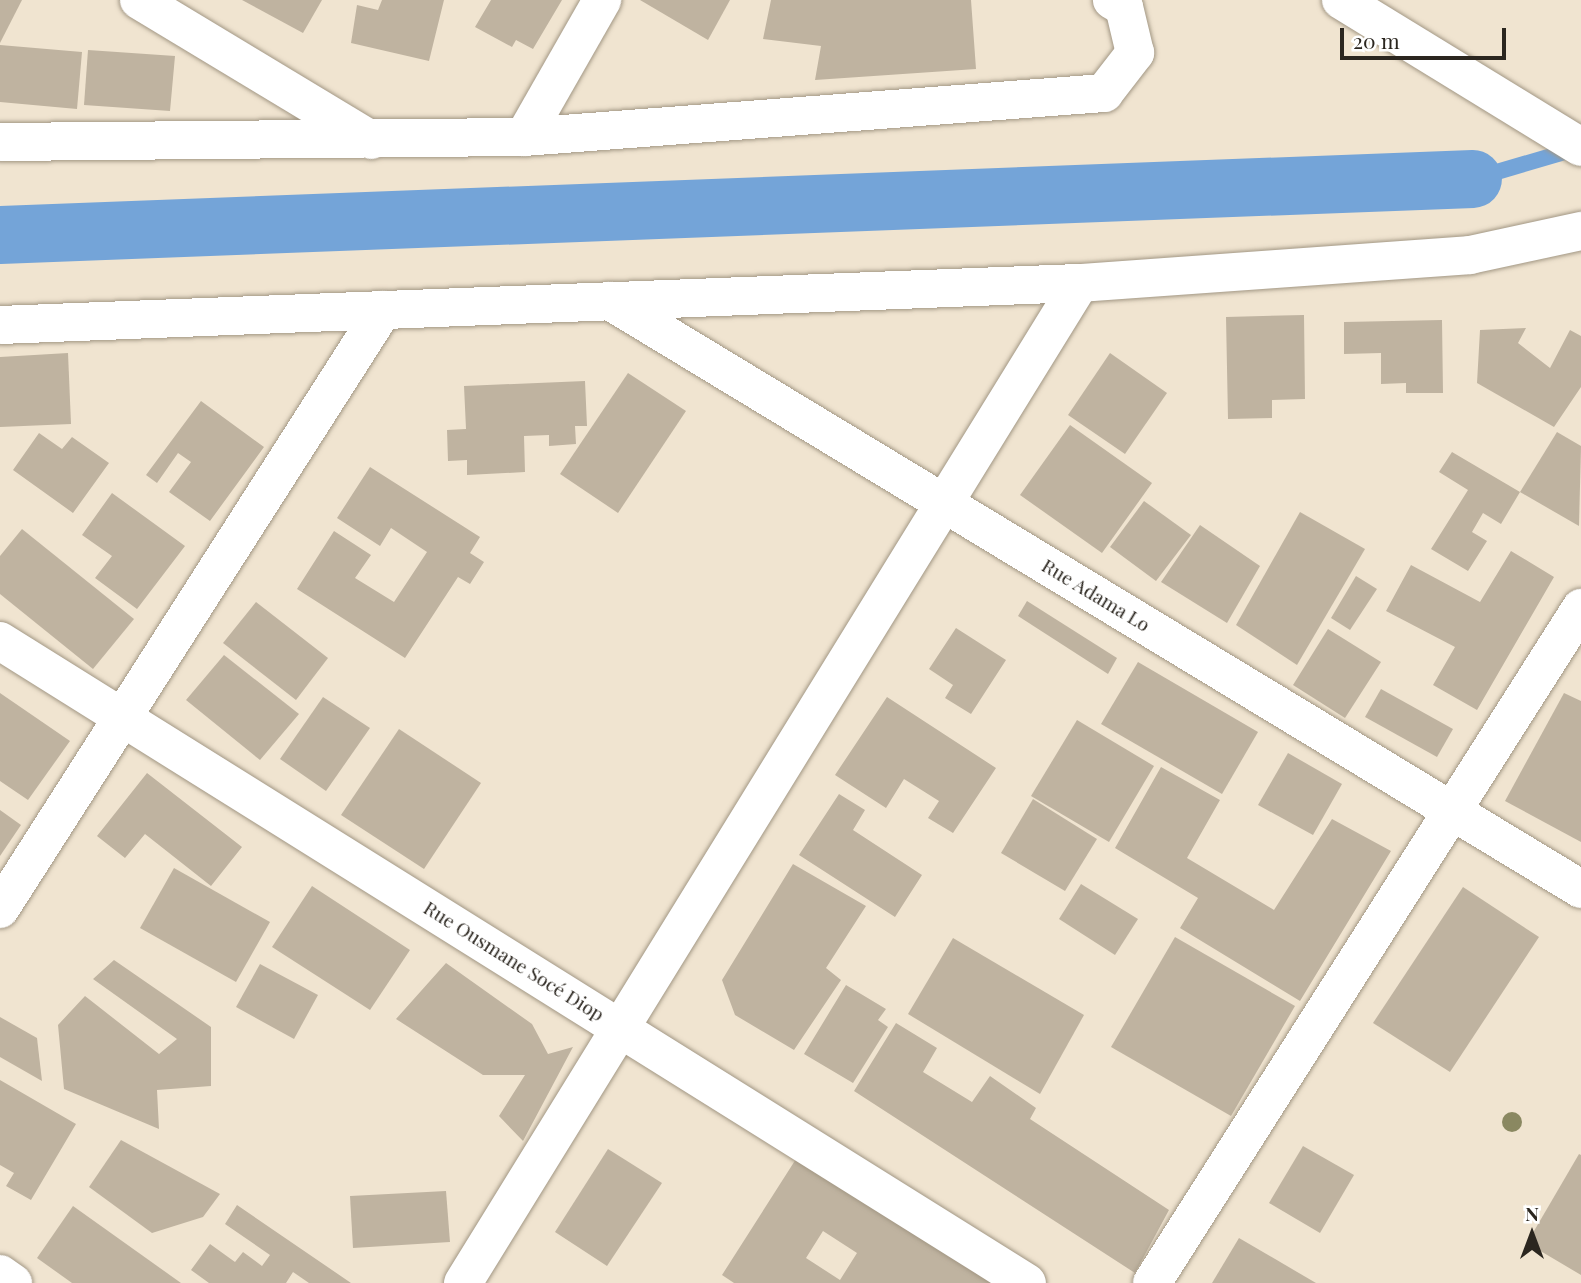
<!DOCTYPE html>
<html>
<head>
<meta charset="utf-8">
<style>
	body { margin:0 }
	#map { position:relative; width:1581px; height:1283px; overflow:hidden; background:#f0e4d0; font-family:"Playfair Display",serif }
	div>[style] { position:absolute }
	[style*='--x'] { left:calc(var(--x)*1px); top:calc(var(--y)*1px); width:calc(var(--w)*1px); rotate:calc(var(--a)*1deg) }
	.stream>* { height:16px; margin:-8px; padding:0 8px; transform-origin:8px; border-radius:8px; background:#74a4d8 }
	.canal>* { height:58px; margin:-29px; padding:0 29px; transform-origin:29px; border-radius:29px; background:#74a4d8 }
	.building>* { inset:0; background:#bfb3a0 }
	.roads { filter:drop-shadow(0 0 2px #a29784) drop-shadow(0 0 2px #a29784) }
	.minor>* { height:38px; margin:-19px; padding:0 19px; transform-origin:19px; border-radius:19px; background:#fff }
	.tertiary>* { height:38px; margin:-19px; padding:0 19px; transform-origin:19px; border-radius:19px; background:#fff }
	.trunk>* { height:38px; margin:-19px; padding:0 19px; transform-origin:19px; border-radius:19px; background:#fff }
	.trees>* { width:20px; height:20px; margin:-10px; border-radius:50%; background:#8a8861 }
	span { translate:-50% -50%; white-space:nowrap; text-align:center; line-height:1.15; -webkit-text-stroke:5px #fff; paint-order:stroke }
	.street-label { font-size:19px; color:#2b261f }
	.north { position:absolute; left:1497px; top:1199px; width:70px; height:70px; -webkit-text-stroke:5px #fff; paint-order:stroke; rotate:0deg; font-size:19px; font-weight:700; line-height:28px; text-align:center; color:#2b261f }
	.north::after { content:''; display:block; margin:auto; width:24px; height:32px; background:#2b261f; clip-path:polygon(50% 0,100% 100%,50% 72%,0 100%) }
	.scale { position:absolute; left:1340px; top:28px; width:166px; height:32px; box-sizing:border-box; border:4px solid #2b261f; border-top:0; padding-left:9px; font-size:21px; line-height:24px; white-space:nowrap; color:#2b261f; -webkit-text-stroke:5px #fff; paint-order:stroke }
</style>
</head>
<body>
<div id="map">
	<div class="stream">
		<div style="--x:1473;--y:179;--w:106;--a:-16.4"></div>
	</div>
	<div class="canal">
		<div style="--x:0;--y:235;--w:1474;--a:-2.18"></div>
	</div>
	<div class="building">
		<div style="clip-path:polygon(0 0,22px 0,0 43px)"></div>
		<div style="clip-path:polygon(242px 0,322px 0,303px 33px)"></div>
		<div style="clip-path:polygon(382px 0,444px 0,429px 61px,351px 43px,357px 5px,378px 10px)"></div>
		<div style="clip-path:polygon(491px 0,562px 0,533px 49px,516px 40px,512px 47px,475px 27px)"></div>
		<div style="clip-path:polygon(640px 0,730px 0,708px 40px)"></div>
		<div style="clip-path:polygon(771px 0,971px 0,976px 69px,815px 80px,821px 46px,763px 39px)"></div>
		<div style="clip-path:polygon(0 45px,82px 52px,77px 109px,0 102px)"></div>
		<div style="clip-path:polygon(88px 50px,175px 56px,170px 111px,84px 105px)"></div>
		<div style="clip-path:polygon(1304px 315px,1305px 399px,1272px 400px,1272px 418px,1228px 419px,1226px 317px)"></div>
		<div style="clip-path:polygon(1442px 320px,1443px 393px,1406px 393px,1406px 383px,1381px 384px,1381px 353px,1344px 354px,1344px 322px)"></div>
		<div style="clip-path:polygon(1526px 328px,1518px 343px,1550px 368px,1570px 330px,1581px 336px,1581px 387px,1554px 427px,1477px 383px,1480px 330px)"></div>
		<div style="clip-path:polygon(68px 353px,71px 424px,0 427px,0 357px)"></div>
		<div style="clip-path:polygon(1110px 353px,1167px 393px,1125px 454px,1068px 415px)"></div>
		<div style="clip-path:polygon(628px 373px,686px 411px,618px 513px,560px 474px)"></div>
		<div style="clip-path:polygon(585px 381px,587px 426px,575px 426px,576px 444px,549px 446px,549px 435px,524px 436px,525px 472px,467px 475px,467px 460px,448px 461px,447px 430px,466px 429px,464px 386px)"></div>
		<div style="clip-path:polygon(201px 401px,264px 447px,210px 521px,169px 492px,191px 462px,178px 453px,157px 483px,146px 475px)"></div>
		<div style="clip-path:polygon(1070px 425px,1152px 483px,1102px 553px,1020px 495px)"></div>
		<div style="clip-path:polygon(1557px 432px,1581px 446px,1579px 526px,1520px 492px)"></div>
		<div style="clip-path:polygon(39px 433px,62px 449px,72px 437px,109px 463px,73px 513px,13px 470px)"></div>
		<div style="clip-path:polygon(1452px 452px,1520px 492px,1501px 524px,1483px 513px,1472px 532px,1487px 541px,1468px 571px,1431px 549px,1468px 490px,1439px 472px)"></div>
		<div style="clip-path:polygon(370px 467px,480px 537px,470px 553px,484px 562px,470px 584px,458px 577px,405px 658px,297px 589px,334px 531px,371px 555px,355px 578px,394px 602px,427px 552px,391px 528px,380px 546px,337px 518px)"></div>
		<div style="clip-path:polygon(112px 493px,185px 546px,137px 609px,95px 578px,112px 556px,82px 535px)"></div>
		<div style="clip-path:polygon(1144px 501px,1191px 535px,1156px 581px,1110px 547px)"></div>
		<div style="clip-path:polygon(1300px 512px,1365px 549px,1297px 665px,1236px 625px)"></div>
		<div style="clip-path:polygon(1200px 525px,1260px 566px,1227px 623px,1161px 582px)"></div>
		<div style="clip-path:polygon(22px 529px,134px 619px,93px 669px,0 594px,0 556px)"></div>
		<div style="clip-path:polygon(1511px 551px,1554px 577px,1477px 710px,1433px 685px,1455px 647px,1386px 611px,1411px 565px,1480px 602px)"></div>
		<div style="clip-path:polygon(1356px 576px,1377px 589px,1350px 630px,1331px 618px)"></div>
		<div style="clip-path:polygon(1027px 601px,1117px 658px,1108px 674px,1018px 616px)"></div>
		<div style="clip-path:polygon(256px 602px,328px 658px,296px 700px,223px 643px)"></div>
		<div style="clip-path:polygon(956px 628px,1006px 660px,971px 714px,945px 698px,953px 685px,929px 669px)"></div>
		<div style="clip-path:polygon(1328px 629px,1381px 662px,1345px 718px,1293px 685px)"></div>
		<div style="clip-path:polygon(224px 655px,299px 714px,260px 760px,186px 700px)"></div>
		<div style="clip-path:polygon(1138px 662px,1258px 732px,1222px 794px,1101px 724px)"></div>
		<div style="clip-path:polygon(1381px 689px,1453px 729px,1437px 757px,1365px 717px)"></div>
		<div style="clip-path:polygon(0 693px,70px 741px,28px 800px,0 781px)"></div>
		<div style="clip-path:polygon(1564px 693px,1581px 701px,1581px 842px,1505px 801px)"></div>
		<div style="clip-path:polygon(323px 697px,370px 728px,326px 791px,280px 759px)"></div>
		<div style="clip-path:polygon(887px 697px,996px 768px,953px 833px,928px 818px,939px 801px,904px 779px,886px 808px,835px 775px)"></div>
		<div style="clip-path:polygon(1077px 720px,1154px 766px,1109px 842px,1031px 796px)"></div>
		<div style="clip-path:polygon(399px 729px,481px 783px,424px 869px,341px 815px)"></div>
		<div style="clip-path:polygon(1288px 753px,1342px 784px,1313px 835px,1258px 805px)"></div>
		<div style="clip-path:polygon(1161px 767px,1220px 800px,1187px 858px,1274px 910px,1332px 819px,1391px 851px,1300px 1001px,1180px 928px,1198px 898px,1115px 848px)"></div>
		<div style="clip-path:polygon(147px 773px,242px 847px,211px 886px,145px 834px,125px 858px,97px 836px)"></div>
		<div style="clip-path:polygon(839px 794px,865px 810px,853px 830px,922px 875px,895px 917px,799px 855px)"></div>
		<div style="clip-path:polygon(1033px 799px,1097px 839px,1065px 891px,1001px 853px)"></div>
		<div style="clip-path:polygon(0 810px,21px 825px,0 856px)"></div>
		<div style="clip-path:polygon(793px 864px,866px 906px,826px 968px,841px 980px,794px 1050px,735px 1015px,722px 980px)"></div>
		<div style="clip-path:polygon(174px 868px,270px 922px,236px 982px,140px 928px)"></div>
		<div style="clip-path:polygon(1081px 884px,1138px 919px,1115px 955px,1059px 919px)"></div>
		<div style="clip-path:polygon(312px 886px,410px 950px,370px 1010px,272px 947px)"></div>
		<div style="clip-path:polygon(1463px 887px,1539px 937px,1450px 1072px,1373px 1023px)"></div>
		<div style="clip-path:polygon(1175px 937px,1295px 1006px,1231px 1116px,1111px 1047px)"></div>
		<div style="clip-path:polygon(953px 938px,1084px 1015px,1040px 1094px,908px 1014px)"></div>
		<div style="clip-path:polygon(114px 960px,211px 1027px,211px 1086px,157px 1090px,159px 1129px,64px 1089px,58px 1025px,85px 996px,159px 1054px,177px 1039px,93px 979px)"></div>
		<div style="clip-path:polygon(446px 963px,532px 1024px,548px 1054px,573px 1047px,523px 1141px,499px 1116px,525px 1075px,483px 1075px,396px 1019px)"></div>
		<div style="clip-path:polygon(260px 964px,318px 995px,294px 1039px,236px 1007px)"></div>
		<div style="clip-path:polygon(846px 985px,886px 1009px,878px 1020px,888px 1027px,853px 1083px,804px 1054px)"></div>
		<div style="clip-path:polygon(0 1017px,37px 1038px,42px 1081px,0 1057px)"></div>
		<div style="clip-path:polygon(896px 1023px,937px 1048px,923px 1072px,972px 1102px,990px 1076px,1036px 1108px,1030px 1119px,1169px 1210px,1135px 1273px,854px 1091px)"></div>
		<div style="clip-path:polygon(0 1080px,76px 1124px,31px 1200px,6px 1186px,14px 1173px,0 1165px)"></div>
		<div style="clip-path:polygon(121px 1140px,220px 1194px,203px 1217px,152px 1233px,89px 1187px)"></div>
		<div style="clip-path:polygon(1303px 1146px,1354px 1175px,1320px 1233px,1269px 1203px)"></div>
		<div style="clip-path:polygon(608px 1149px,662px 1183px,607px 1266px,555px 1232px)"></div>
		<div style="clip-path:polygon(1579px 1154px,1581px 1155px,1581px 1275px,1527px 1243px)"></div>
		<div style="clip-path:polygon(evenodd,796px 1159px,993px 1283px,734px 1283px,722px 1275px,796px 1159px,823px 1231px,857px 1253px,840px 1280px,806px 1258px,823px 1231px)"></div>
		<div style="clip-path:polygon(446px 1191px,450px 1242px,353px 1248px,350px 1196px)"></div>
		<div style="clip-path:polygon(237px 1205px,351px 1283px,309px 1283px,293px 1272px,286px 1283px,209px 1283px,191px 1270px,210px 1244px,235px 1262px,243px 1252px,262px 1266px,270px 1255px,225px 1224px)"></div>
		<div style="clip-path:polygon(73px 1206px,181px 1283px,72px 1283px,37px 1258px)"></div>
		<div style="clip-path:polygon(1239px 1238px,1316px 1283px,1212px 1283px)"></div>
	</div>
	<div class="roads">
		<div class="minor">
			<div style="--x:139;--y:0;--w:271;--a:31.1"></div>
			<div style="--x:524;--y:137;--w:158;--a:-60.3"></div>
			<div style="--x:0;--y:142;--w:524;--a:-0.55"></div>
			<div style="--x:524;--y:137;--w:582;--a:-4.34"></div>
			<div style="--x:1104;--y:93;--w:51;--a:-52.2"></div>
			<div style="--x:1135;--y:53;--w:47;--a:-103.4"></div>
			<div style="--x:1124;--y:7;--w:14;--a:-150"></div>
			<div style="--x:610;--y:301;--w:1135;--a:31.2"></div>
			<div style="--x:0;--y:325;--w:1081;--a:-2.23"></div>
			<div style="--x:1080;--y:283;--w:391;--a:-4.1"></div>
			<div style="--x:1470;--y:255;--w:114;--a:-12.2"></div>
			<div style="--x:0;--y:909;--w:711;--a:-57.41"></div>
			<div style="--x:0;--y:1274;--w:16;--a:35"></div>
			<div style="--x:463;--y:1283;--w:1175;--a:-58.33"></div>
			<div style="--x:1152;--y:1283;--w:800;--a:-57.56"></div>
		</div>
		<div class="tertiary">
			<div style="--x:0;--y:641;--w:1211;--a:32.01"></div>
		</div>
		<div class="trunk">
			<div style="--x:1341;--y:0;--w:281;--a:31.5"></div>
		</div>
	</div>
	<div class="trees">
		<div style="left:1512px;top:1122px"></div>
	</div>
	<div class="street-label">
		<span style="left:1096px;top:595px;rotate:31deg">Rue Adama Lo</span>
		<span style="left:514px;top:961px;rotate:32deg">Rue Ousmane Socé Diop</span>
	</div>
	<div class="north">N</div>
	<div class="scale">20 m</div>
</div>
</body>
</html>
